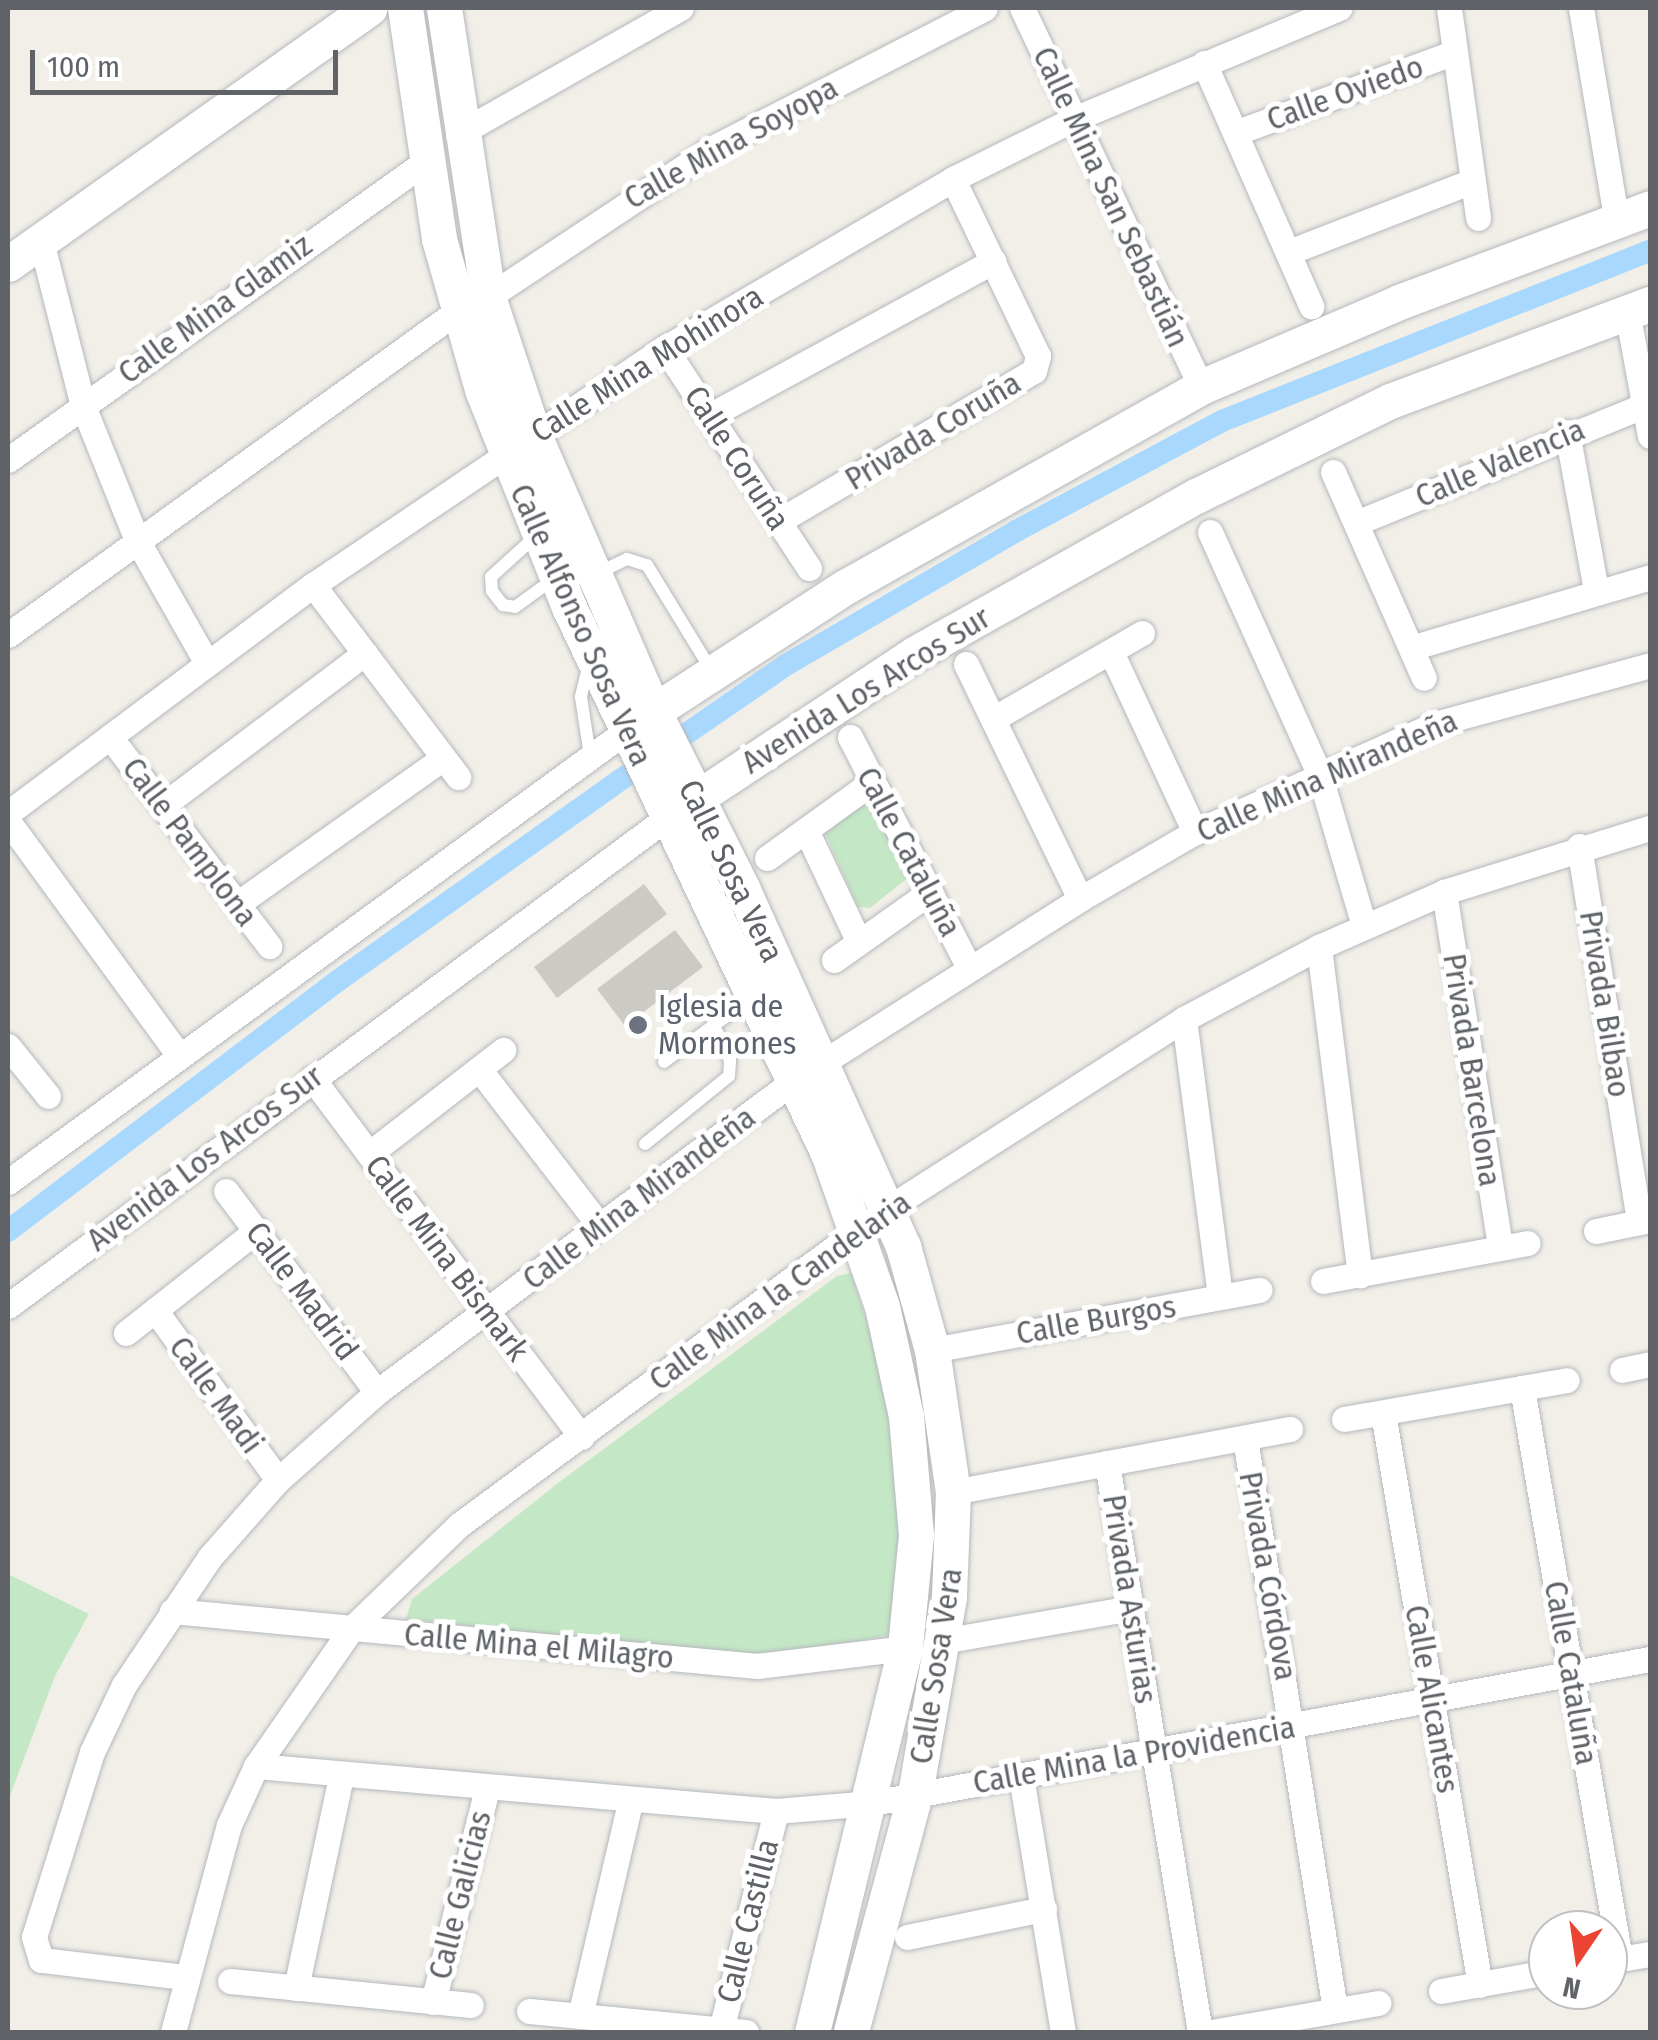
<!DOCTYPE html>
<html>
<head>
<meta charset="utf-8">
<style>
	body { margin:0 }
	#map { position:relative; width:1658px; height:2040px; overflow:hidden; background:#f1efe8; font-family:"Fira Sans Condensed",sans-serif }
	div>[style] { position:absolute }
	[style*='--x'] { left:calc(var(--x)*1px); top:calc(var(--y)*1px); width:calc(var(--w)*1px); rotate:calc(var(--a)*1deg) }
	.green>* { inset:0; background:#c4e8c5 }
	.canal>* { height:22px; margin:-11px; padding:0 11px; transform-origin:11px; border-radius:11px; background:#a9d8ff }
	.building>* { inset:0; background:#cccac5 }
	.roads { filter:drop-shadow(0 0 2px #b5b8bc) drop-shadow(0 0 2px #b5b8bc) }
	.lane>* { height:12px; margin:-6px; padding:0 6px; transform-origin:6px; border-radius:6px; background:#fff }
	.street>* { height:25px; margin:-12.5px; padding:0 12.5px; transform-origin:12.5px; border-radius:12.5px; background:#fff }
	.secondary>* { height:35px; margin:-17.5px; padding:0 17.5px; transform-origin:17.5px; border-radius:17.5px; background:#fff }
	.dots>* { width:28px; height:28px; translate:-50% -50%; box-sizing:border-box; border:5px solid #fff; border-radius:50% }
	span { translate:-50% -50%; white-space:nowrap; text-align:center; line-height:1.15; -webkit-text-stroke:10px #fff; paint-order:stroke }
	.street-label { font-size:32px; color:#5f6368 }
	.worship-label { font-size:32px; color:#5b616d }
	.left { translate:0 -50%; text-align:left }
	.frame { position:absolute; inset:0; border:10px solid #5f6368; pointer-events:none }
	.north { position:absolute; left:1528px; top:1910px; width:100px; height:100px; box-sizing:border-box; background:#fff; border:2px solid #bfc1c3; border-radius:50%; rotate:193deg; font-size:28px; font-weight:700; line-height:40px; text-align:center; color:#5f6368 }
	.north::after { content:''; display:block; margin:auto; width:35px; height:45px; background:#eb4433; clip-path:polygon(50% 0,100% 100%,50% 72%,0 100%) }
	.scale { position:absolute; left:30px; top:50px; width:308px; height:45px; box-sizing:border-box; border:5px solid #5f6368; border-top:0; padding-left:12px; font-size:30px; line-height:35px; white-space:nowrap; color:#5f6368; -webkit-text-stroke:8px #fff; paint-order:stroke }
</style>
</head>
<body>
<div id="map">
	<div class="green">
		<div style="clip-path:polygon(872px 801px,914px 873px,870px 908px,858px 907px,823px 828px)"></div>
		<div style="clip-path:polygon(851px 1273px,885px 1378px,899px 1454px,900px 1633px,795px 1653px,738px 1654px,406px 1619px,412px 1599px,562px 1480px,837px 1276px)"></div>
		<div style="clip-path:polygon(8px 1574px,89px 1614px,55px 1676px,8px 1801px)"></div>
	</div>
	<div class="canal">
		<div style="--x:686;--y:734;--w:121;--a:-34.6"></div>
		<div style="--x:786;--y:665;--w:266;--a:-30.2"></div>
		<div style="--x:1016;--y:531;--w:234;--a:-28.1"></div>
		<div style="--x:1222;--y:421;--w:461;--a:-21.7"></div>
		<div style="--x:8;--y:1231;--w:412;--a:-37.2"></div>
		<div style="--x:336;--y:982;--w:356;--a:-35.4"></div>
	</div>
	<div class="building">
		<div style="clip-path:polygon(644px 884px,667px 914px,557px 998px,534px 967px)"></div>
		<div style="clip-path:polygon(675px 930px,703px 967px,625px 1026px,597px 989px)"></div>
	</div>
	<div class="roads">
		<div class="lane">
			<div style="--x:536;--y:536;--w:61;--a:137.7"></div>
			<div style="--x:491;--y:577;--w:14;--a:86"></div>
			<div style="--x:492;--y:591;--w:18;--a:52"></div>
			<div style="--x:503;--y:605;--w:12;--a:9"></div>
			<div style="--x:515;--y:607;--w:49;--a:-35.9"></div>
			<div style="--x:596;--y:574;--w:34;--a:-26"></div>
			<div style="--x:627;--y:559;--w:21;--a:17"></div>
			<div style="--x:647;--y:565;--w:123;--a:58.6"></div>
			<div style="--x:589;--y:664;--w:34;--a:104"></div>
			<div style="--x:581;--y:697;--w:60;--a:81.3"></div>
			<div style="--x:664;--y:1062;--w:62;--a:-36.5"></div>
			<div style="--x:645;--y:1144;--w:108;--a:-39"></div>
			<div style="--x:729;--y:1076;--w:16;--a:-86"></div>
			<div style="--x:730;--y:1060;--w:38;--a:-115"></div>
			<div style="--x:714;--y:1025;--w:47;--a:-34.7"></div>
		</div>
		<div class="street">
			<div style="--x:1022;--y:8;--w:419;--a:64.7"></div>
			<div style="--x:1449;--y:8;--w:212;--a:82.1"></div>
			<div style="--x:1581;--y:8;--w:213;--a:80.5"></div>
			<div style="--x:1204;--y:63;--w:266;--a:66.2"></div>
			<div style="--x:1235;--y:133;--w:234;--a:-20.2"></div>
			<div style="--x:458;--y:134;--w:256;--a:-29.5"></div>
			<div style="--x:41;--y:241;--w:170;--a:75.7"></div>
			<div style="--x:83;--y:406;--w:144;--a:68.1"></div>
			<div style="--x:137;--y:540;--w:142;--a:60.4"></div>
			<div style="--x:1289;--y:252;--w:196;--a:-21.2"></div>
			<div style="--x:488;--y:297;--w:265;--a:-33.6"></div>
			<div style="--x:709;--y:150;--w:310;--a:-27.2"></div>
			<div style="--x:1627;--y:311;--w:127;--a:79.6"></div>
			<div style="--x:665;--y:348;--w:263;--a:56.8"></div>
			<div style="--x:709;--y:416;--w:324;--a:-28.6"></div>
			<div style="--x:1567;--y:432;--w:161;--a:79.6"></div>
			<div style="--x:8;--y:460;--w:513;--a:-35.55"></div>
			<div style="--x:1333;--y:472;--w:225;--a:66.2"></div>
			<div style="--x:779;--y:521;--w:296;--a:-30.5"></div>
			<div style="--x:1034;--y:371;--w:16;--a:-75"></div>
			<div style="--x:1038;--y:356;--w:196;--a:-115.7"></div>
			<div style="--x:1356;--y:523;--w:312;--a:-22.2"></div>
			<div style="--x:1210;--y:532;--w:265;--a:65.7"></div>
			<div style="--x:1319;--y:773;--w:159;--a:73.6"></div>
			<div style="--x:313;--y:585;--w:241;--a:52.9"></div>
			<div style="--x:8;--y:635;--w:552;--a:-35.79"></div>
			<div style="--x:1411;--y:648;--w:249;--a:-16.5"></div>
			<div style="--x:1111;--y:652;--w:199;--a:65"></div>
			<div style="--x:966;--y:664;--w:261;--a:64.1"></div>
			<div style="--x:993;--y:719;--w:172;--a:-30"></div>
			<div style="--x:110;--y:737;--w:263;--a:52.7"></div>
			<div style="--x:850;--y:737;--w:260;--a:62.7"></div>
			<div style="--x:162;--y:806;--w:254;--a:-37"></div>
			<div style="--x:8;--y:813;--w:381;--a:-36.8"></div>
			<div style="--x:313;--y:585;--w:424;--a:-34"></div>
			<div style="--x:665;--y:348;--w:334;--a:-30.4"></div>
			<div style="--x:953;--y:179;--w:135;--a:-26.4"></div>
			<div style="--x:1074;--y:119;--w:288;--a:-22.7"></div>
			<div style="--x:8;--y:821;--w:287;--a:53.9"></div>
			<div style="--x:806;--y:830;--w:124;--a:64.7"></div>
			<div style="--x:1579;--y:846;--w:381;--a:80.9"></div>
			<div style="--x:767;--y:858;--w:130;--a:-35.9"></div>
			<div style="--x:1444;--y:892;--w:359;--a:81"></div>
			<div style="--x:237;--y:904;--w:252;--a:-35.3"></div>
			<div style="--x:1319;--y:947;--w:331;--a:82.9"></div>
			<div style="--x:834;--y:960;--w:118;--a:-35.3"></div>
			<div style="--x:1184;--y:1019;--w:280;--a:82.6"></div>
			<div style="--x:8;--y:1046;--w:64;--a:51.3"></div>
			<div style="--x:479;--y:1069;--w:198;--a:52.4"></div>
			<div style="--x:312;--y:1078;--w:449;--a:53.1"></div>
			<div style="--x:369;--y:1154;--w:170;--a:-37.8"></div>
			<div style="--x:8;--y:1182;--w:765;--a:-36.12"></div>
			<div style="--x:226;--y:1191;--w:251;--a:53.1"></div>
			<div style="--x:1596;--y:1231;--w:55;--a:-11.5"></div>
			<div style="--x:1323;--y:1281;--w:208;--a:-10.5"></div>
			<div style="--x:8;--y:1306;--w:821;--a:-36.54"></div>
			<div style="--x:155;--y:1310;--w:210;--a:54.1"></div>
			<div style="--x:126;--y:1333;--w:167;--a:-38.2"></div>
			<div style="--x:932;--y:1350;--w:333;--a:-10.4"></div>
			<div style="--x:1622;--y:1370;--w:29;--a:-12"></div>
			<div style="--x:1522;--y:1388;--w:579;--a:80.26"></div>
			<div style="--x:1383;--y:1413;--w:580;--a:80.38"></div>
			<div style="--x:1344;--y:1419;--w:226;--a:-9.9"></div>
			<div style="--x:1245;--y:1438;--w:579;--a:81.06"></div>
			<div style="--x:1107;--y:1463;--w:577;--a:80.72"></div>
			<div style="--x:953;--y:1492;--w:343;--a:-10.6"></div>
			<div style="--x:172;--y:1611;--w:588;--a:5.37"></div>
			<div style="--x:757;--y:1666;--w:149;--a:-6.9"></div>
			<div style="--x:942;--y:1641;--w:193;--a:-9.9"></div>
			<div style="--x:256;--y:1766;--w:522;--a:4.95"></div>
			<div style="--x:776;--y:1811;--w:96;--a:-4.8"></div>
			<div style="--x:872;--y:1803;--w:791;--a:-10.49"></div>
			<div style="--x:1021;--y:1776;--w:259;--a:80.7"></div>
			<div style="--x:907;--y:1937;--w:140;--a:-11.6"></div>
			<div style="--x:1608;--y:1961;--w:43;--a:-9.5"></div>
			<div style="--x:184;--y:1977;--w:144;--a:-173.2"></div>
			<div style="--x:41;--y:1960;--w:24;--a:-107"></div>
			<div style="--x:34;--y:1937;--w:194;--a:-72.6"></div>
			<div style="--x:92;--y:1752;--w:74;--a:-64.5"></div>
			<div style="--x:124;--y:1685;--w:154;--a:-56.1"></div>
			<div style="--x:210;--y:1557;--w:103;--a:-48.6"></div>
			<div style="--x:278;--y:1480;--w:132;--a:-41.6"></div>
			<div style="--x:377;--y:1392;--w:522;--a:-36.74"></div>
			<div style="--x:795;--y:1080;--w:338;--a:-32.4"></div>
			<div style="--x:1080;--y:899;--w:133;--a:-30.2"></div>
			<div style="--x:1195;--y:832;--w:263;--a:-24.2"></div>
			<div style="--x:1435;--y:724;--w:223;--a:-15.3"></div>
			<div style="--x:230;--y:1981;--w:242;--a:5.7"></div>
			<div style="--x:296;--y:1988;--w:216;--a:-78"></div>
			<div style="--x:1441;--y:1991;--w:109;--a:-10.1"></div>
			<div style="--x:433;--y:2002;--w:220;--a:-75.8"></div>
			<div style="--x:529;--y:2011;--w:218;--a:5.5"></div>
			<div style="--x:580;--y:2016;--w:220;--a:-76.8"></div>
			<div style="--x:721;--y:2030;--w:226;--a:-75.9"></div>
			<div style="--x:173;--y:2032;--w:214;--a:-74.9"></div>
			<div style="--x:229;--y:1825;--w:65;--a:-65.4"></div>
			<div style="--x:256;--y:1766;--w:168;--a:-55.2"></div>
			<div style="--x:352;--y:1628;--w:149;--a:-43.9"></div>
			<div style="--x:459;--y:1525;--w:532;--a:-36.44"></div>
			<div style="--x:887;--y:1209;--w:353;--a:-32.6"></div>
			<div style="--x:1184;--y:1019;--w:153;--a:-28.1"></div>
			<div style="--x:1319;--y:947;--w:137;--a:-23.7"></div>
			<div style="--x:1444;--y:892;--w:216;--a:-17.3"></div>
			<div style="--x:1212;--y:2032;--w:169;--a:-9.9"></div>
		</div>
		<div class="secondary">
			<div style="--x:405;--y:8;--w:233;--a:81.6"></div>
			<div style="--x:439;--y:239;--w:159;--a:74"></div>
			<div style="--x:483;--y:392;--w:234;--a:68.2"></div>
			<div style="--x:570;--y:609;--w:602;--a:64.63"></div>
			<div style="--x:828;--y:1153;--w:162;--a:70.6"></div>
			<div style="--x:882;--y:1306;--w:113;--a:77.7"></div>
			<div style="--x:906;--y:1416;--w:119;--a:85.2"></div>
			<div style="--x:916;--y:1535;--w:114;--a:95.6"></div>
			<div style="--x:905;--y:1648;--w:395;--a:103.6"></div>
			<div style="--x:444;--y:8;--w:292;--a:81.3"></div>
			<div style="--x:488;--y:297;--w:145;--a:71.6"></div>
			<div style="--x:534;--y:435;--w:300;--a:66.6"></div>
			<div style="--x:653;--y:710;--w:199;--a:63.4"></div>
			<div style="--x:742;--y:888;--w:393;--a:65.8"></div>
			<div style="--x:903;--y:1246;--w:108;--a:74.4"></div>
			<div style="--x:932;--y:1350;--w:144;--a:81.6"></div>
			<div style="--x:953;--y:1492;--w:105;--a:92.2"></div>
			<div style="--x:949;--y:1597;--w:200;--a:99.8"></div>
			<div style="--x:915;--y:1794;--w:246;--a:105.1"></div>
			<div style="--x:8;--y:264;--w:443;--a:-35.3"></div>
			<div style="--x:634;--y:724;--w:252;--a:-33"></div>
			<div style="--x:845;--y:587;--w:408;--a:-29.3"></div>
			<div style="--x:1201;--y:387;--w:215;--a:-23.2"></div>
			<div style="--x:1399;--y:302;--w:268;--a:-20.5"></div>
			<div style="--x:677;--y:811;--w:284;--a:-33.5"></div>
			<div style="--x:914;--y:654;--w:323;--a:-29.3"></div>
			<div style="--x:1196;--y:496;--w:216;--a:-26.1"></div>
			<div style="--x:1390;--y:401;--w:278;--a:-20.5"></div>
		</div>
	</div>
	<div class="dots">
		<div style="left:638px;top:1025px;background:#6b7280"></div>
	</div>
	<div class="street-label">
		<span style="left:1345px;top:93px;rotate:-20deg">Calle Oviedo</span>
		<span style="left:731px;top:143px;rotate:-29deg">Calle Mina Soyopa</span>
		<span style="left:1111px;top:197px;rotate:65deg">Calle Mina San Sebastián</span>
		<span style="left:215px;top:309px;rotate:-36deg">Calle Mina Glamiz</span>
		<span style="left:647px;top:364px;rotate:-32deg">Calle Mina Mohinora</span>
		<span style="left:933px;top:431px;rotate:-31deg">Privada Coruña</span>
		<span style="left:737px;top:458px;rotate:57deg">Calle Coruña</span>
		<span style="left:1500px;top:463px;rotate:-23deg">Calle Valencia</span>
		<span style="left:581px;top:625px;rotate:66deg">Calle Alfonso Sosa Vera</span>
		<span style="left:866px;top:690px;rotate:-32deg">Avenida Los Arcos Sur</span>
		<span style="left:1327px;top:776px;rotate:-24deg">Calle Mina Mirandeña</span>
		<span style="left:190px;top:842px;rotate:53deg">Calle Pamplona</span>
		<span style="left:909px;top:852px;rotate:62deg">Calle Cataluña</span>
		<span style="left:731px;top:871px;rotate:64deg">Calle Sosa Vera</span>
		<span style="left:1605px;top:1004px;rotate:81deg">Privada Bilbao</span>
		<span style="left:1472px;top:1070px;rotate:81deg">Privada Barcelona</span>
		<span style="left:205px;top:1158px;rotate:-37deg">Avenida Los Arcos Sur</span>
		<span style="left:639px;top:1198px;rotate:-37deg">Calle Mina Mirandeña</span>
		<span style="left:447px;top:1258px;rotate:53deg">Calle Mina Bismark</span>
		<span style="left:302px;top:1291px;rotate:53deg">Calle Madrid</span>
		<span style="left:780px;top:1291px;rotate:-36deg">Calle Mina la Candelaria</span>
		<span style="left:1096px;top:1320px;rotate:-10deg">Calle Burgos</span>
		<span style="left:216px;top:1395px;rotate:54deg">Calle Madi</span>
		<span style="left:1268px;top:1576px;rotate:80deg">Privada Córdova</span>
		<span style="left:1130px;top:1599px;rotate:81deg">Privada Asturias</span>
		<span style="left:539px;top:1646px;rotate:5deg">Calle Mina el Milagro</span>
		<span style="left:936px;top:1666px;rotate:-81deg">Calle Sosa Vera</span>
		<span style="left:1571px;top:1673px;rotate:80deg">Calle Cataluña</span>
		<span style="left:1432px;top:1699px;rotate:80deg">Calle Alicantes</span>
		<span style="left:1134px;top:1755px;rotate:-10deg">Calle Mina la Providencia</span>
		<span style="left:460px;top:1895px;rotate:-76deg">Calle Galicias</span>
		<span style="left:748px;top:1921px;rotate:-76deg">Calle Castilla</span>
	</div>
	<div class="worship-label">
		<span class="left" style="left:658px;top:1025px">Iglesia de<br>Mormones</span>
	</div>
	<div class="frame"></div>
	<div class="north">N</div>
	<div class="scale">100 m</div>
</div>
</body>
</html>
